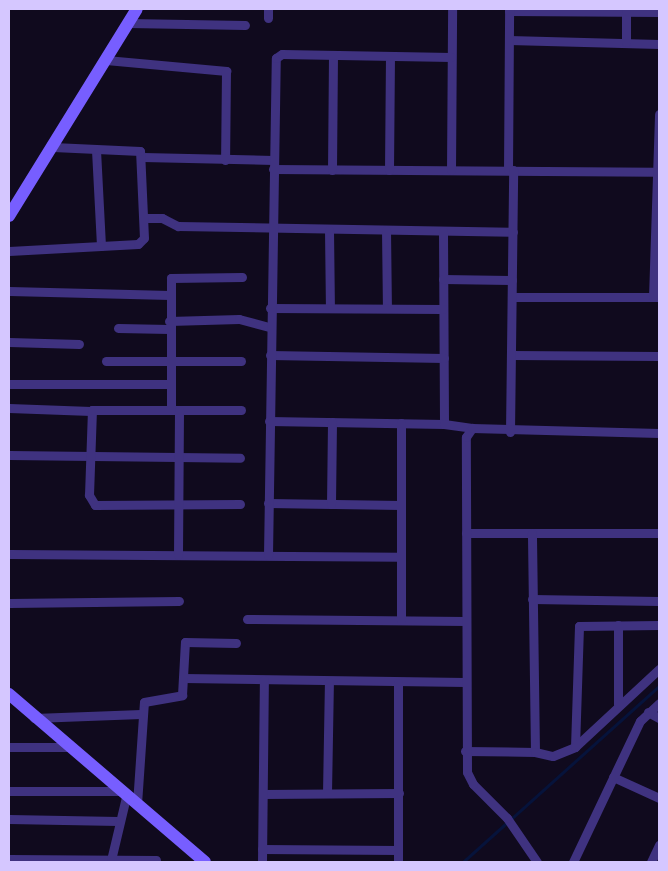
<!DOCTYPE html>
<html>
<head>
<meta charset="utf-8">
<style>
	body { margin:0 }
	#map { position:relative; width:668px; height:871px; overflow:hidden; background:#100a1e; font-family:"Golos Text",sans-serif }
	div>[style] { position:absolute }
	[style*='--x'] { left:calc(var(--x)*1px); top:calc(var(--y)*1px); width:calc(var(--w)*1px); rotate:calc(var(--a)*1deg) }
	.stream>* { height:2.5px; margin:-1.25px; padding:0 1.25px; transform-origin:1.25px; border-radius:1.25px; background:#06133b }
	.street>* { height:9px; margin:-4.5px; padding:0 4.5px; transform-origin:4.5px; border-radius:4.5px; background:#3f3280 }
	.secondary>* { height:12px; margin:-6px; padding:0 6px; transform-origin:6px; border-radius:6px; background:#775eff }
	span { translate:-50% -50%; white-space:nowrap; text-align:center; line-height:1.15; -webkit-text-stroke:5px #100a1e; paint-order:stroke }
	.frame { position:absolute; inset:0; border:10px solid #d5c7ff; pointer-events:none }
</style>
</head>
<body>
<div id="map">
	<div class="stream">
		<div style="--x:463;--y:862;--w:263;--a:-41.9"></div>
	</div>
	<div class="street">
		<div style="--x:268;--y:9;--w:9;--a:90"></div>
		<div style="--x:509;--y:11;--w:150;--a:0.4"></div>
		<div style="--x:128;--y:23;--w:117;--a:1"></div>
		<div style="--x:509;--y:40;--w:150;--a:1.5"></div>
		<div style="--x:626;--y:42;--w:30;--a:-90"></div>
		<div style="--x:106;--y:60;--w:121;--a:5.2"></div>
		<div style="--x:226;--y:71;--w:89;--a:90.6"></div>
		<div style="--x:96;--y:150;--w:96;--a:87"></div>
		<div style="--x:143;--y:157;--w:130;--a:1.3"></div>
		<div style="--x:273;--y:169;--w:382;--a:0.4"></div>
		<div style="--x:332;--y:170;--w:115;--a:-89.5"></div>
		<div style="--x:389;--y:170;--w:114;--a:-89.5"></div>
		<div style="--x:451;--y:170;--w:161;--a:-89.6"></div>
		<div style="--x:508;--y:170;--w:161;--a:-89.6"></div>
		<div style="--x:145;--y:218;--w:17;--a:0"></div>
		<div style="--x:162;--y:218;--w:18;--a:27"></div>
		<div style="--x:178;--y:226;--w:335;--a:1"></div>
		<div style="--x:329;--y:230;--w:78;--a:89.3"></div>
		<div style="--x:386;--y:230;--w:78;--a:89.3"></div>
		<div style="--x:443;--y:231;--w:193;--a:89.7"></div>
		<div style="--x:9;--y:251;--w:129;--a:-3.1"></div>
		<div style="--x:138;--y:244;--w:8;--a:-45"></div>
		<div style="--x:144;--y:238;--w:87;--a:-92.6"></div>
		<div style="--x:140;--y:151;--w:87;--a:-177.4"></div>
		<div style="--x:443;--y:279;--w:69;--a:0.8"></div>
		<div style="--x:9;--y:291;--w:161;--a:1.4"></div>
		<div style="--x:512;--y:297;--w:147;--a:0"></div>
		<div style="--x:653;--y:297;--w:183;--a:-88.1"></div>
		<div style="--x:270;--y:308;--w:173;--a:0.3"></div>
		<div style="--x:169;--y:321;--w:70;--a:-1.6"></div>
		<div style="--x:239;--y:319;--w:31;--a:15"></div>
		<div style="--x:118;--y:328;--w:51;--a:1.1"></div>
		<div style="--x:9;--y:342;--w:70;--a:1.6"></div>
		<div style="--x:270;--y:355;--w:174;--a:1"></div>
		<div style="--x:511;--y:355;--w:148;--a:0.4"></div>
		<div style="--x:106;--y:361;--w:135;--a:0"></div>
		<div style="--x:9;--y:384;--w:161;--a:0"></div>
		<div style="--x:9;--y:408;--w:82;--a:2.1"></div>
		<div style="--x:171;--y:410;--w:132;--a:-90"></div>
		<div style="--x:171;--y:278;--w:71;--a:-0.8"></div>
		<div style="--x:269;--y:421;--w:175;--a:1"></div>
		<div style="--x:444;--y:424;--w:28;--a:8"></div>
		<div style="--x:510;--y:432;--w:262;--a:-89.3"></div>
		<div style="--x:9;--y:455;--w:231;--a:0.7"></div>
		<div style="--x:268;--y:503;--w:133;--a:0.9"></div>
		<div style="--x:240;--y:504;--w:145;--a:179.6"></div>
		<div style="--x:95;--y:505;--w:12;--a:-121"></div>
		<div style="--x:89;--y:495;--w:85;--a:-88"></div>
		<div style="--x:92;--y:410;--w:149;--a:0"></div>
		<div style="--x:331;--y:504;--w:82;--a:-89.3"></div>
		<div style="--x:466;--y:533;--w:193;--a:0"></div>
		<div style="--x:9;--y:554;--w:391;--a:0.4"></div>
		<div style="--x:178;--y:555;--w:145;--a:-89.6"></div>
		<div style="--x:268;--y:555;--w:497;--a:-89.1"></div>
		<div style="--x:276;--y:58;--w:7;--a:-34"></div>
		<div style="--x:282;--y:54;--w:169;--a:1"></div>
		<div style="--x:532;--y:599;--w:127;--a:0.9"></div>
		<div style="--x:9;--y:603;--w:170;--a:-0.7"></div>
		<div style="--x:247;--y:619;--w:219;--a:0.5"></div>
		<div style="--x:401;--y:620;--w:197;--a:-90"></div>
		<div style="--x:183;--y:678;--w:282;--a:0.8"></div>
		<div style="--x:618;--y:704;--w:79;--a:-90"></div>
		<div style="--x:648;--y:712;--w:13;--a:29"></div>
		<div style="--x:34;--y:718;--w:107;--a:-2.1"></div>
		<div style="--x:9;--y:747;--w:59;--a:0"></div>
		<div style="--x:575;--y:747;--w:121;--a:-88.1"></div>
		<div style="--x:579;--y:626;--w:80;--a:-0.7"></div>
		<div style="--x:465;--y:751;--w:70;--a:0.8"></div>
		<div style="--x:535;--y:752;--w:219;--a:-90.8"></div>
		<div style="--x:535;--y:752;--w:18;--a:13"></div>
		<div style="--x:553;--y:756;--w:24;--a:-22"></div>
		<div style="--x:575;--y:747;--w:115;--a:-42.9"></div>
		<div style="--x:613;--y:777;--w:51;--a:24.5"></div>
		<div style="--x:9;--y:791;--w:110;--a:0"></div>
		<div style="--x:327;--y:793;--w:111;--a:-89"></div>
		<div style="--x:263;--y:794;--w:136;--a:-0.4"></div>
		<div style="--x:137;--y:804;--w:102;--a:-86.1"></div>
		<div style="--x:144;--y:702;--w:39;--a:-10"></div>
		<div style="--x:182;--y:695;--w:53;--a:-86.8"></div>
		<div style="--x:185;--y:642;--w:51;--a:1.1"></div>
		<div style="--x:9;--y:819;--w:109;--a:1.1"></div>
		<div style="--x:262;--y:849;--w:136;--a:0.4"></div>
		<div style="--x:9;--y:859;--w:147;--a:0.4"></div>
		<div style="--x:111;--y:860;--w:65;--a:-76.6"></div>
		<div style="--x:262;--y:862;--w:182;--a:-89.4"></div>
		<div style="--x:398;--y:862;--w:179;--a:-90"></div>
		<div style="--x:537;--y:862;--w:53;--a:-124.3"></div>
		<div style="--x:507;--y:818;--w:48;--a:-135"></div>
		<div style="--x:473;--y:784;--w:13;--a:-117"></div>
		<div style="--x:467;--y:772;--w:335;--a:-90.2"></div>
		<div style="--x:466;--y:437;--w:11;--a:-56"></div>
		<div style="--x:472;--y:428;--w:187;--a:1.5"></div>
		<div style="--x:573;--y:862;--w:156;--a:-64.6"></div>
		<div style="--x:640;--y:721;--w:26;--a:-43"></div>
		<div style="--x:651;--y:862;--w:19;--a:-65"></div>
	</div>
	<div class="secondary">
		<div style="--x:9;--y:216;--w:243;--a:-58.3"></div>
		<div style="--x:9;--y:694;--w:258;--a:40.6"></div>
	</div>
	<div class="frame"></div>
</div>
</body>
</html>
